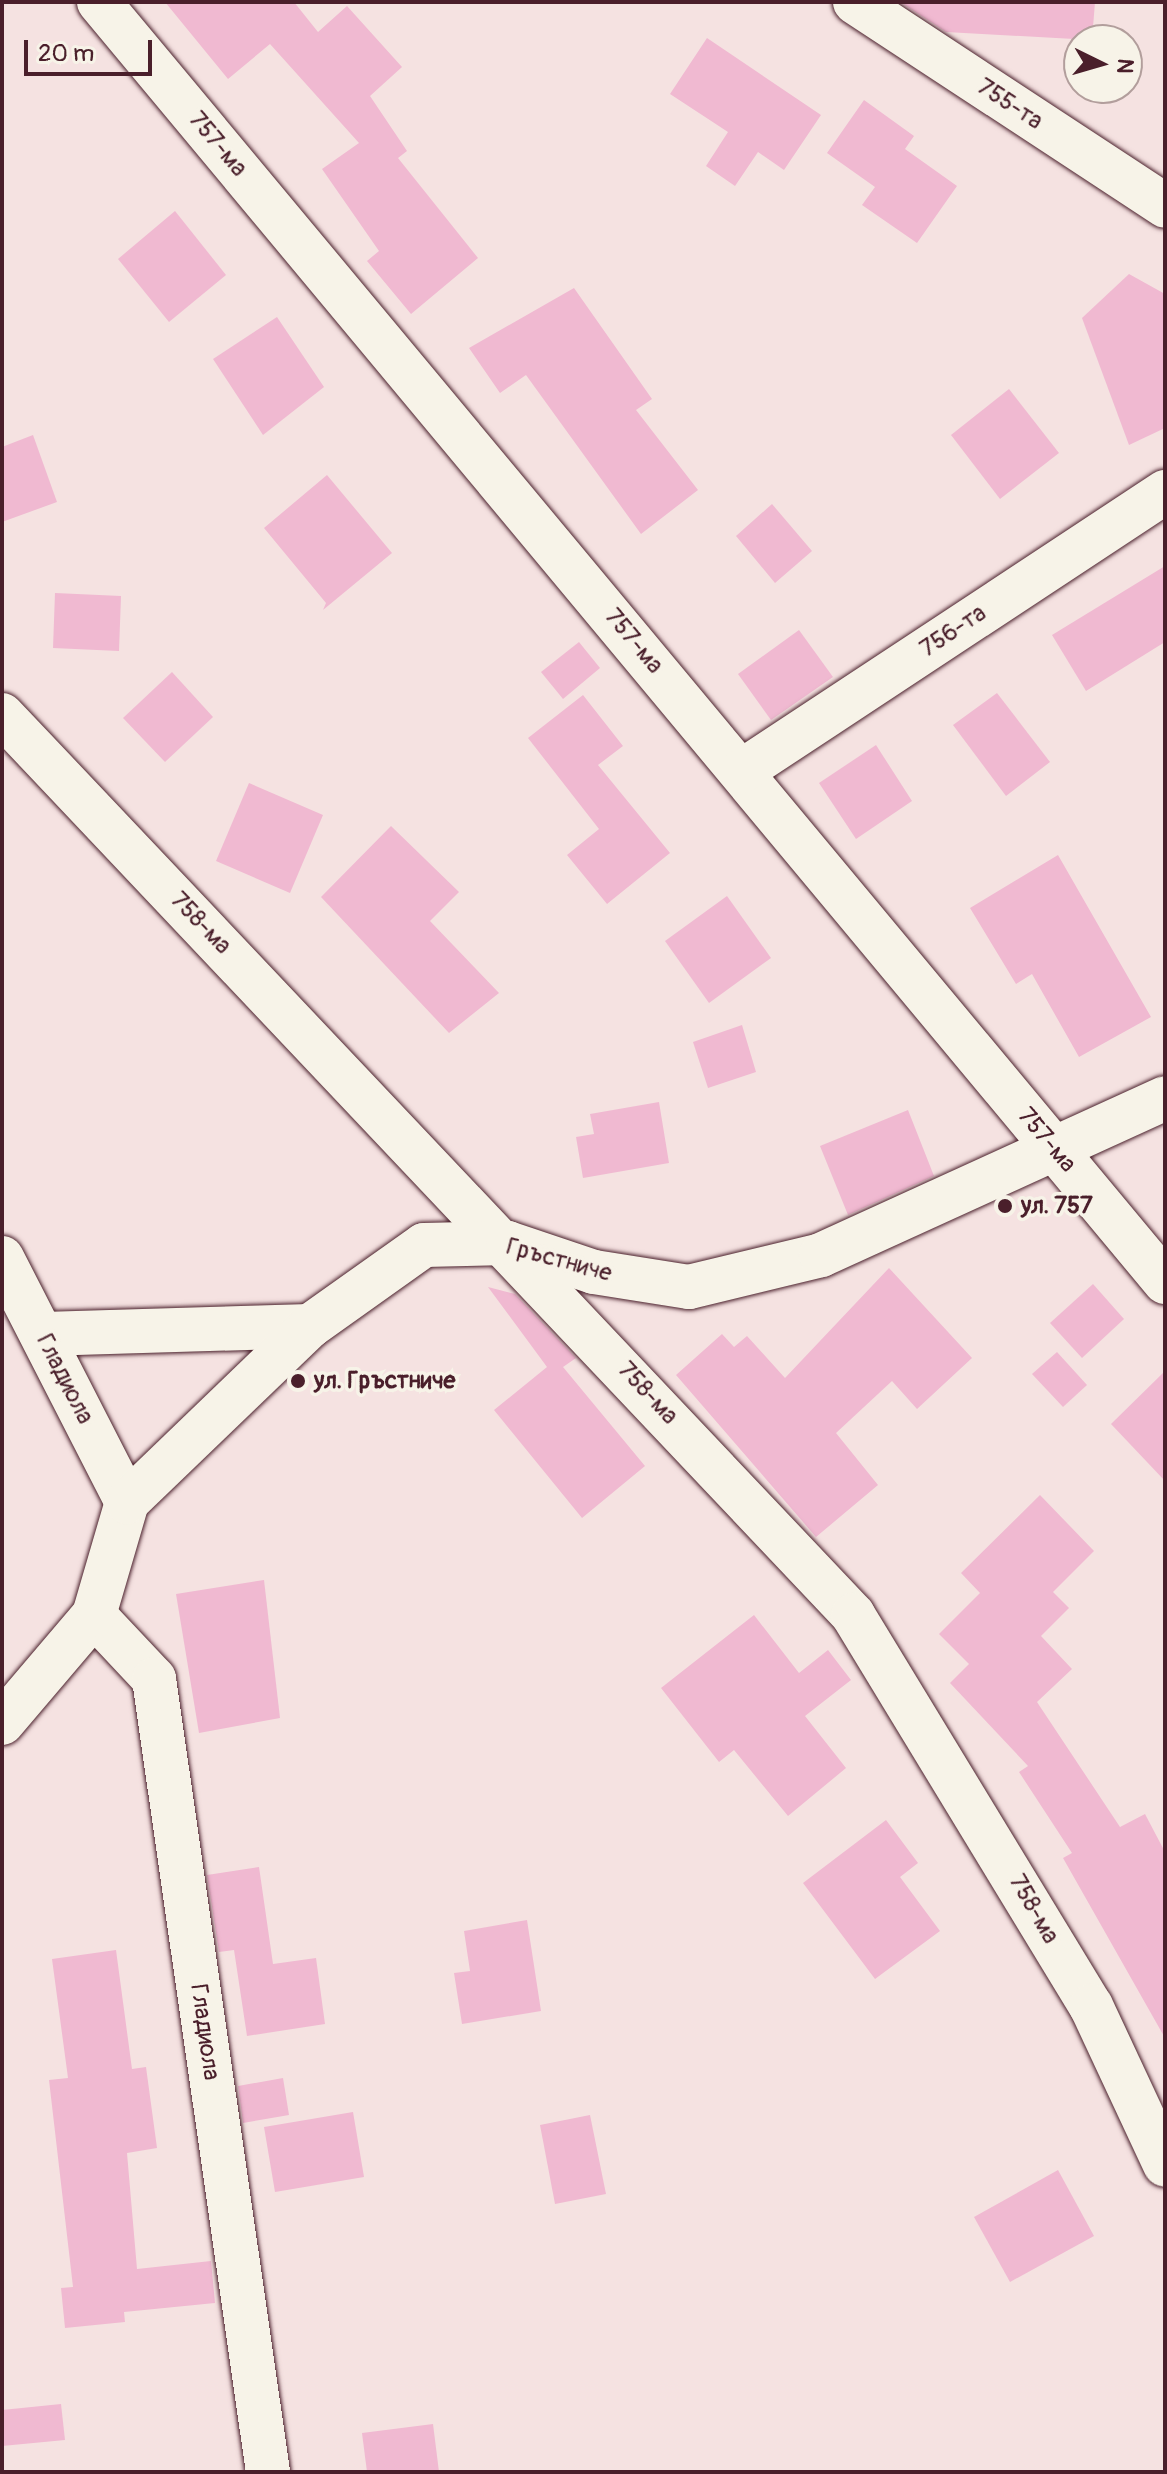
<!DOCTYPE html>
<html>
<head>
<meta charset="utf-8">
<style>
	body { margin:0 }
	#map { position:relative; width:1167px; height:2474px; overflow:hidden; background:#f5e2e1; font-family:Pangolin,sans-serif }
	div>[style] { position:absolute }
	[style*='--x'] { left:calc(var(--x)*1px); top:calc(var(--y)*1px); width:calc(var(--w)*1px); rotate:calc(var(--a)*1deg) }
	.building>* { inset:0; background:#f0b9d1 }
	.roads { filter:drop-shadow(0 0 2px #4a1f2b) drop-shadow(0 0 2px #4a1f2b) }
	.minor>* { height:44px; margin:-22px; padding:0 22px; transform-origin:22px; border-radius:22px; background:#f7f3e8 }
	.dots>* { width:22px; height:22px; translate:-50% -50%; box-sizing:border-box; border:4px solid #f7f3e8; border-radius:50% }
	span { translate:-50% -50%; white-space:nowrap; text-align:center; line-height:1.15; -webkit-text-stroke:7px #f7f3e8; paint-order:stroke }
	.street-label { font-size:24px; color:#4a1f2b }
	.poi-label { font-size:24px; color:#4a1f2b; font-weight:700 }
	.left { translate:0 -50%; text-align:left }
	.frame { position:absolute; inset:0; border:4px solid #4a1f2b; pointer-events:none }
	.north { position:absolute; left:1063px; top:24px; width:80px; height:80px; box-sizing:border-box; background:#f7f3e8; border:2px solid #b29e9c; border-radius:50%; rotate:95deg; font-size:22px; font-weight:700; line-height:32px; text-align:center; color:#4a1f2b }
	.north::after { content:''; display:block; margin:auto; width:28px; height:36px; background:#4a1f2b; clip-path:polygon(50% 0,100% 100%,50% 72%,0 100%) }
	.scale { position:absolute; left:24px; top:40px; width:128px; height:36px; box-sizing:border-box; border:4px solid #4a1f2b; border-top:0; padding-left:10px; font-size:24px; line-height:28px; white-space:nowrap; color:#4a1f2b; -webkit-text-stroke:6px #f7f3e8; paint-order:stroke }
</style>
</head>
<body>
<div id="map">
	<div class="building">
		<div style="clip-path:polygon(165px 2px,294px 2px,318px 32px,347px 6px,402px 67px,370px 96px,407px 151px,398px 158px,478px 258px,411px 314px,367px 261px,379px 251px,322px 169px,359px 143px,270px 44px,228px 79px)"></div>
		<div style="clip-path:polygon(900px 2px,1095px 2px,1092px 40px,946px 32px)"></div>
		<div style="clip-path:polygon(707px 38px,821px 115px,784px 170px,758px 152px,735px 186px,706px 166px,728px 132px,670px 94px)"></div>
		<div style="clip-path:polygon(864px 100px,914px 136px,905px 149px,957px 186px,917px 243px,862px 205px,875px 187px,827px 153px)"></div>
		<div style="clip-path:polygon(175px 211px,226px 275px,169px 322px,118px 259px)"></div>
		<div style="clip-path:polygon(1129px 274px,1165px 294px,1165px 428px,1129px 445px,1082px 318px)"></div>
		<div style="clip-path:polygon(574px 288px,652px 399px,636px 410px,698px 490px,641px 534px,526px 375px,500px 393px,469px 348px)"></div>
		<div style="clip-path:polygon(277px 317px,324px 387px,263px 435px,213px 359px)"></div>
		<div style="clip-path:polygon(1009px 389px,1059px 453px,1000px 499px,951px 435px)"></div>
		<div style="clip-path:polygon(33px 435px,57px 502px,2px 522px,2px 447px)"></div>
		<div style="clip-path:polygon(327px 475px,392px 553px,323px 610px,326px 603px,264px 528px)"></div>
		<div style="clip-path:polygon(772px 504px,812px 551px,775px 583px,736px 536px)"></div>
		<div style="clip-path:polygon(1165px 566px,1165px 642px,1086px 691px,1052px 635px)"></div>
		<div style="clip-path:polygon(55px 593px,121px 596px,119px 651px,53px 648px)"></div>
		<div style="clip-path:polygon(799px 630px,833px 677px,771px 720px,738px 674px)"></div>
		<div style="clip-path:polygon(579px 642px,600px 668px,563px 699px,541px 672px)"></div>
		<div style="clip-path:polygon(172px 672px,213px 717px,165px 762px,123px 718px)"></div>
		<div style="clip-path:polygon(997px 693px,1050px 762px,1006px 796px,953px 725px)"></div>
		<div style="clip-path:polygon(583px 695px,623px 746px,598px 765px,670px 853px,607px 904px,567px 855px,599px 829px,528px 738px)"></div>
		<div style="clip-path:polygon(876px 745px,912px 801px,856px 839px,819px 783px)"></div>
		<div style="clip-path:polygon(249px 783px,323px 815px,290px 893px,216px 861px)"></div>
		<div style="clip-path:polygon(391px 826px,459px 892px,430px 921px,499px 993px,449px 1033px,321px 897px)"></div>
		<div style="clip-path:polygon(1058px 855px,1151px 1017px,1079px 1057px,1032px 974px,1016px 984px,970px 908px)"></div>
		<div style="clip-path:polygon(727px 896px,771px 958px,709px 1003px,665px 941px)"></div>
		<div style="clip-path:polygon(742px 1025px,756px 1072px,708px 1088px,693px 1042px)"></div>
		<div style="clip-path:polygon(659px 1102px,669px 1163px,583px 1178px,576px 1137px,594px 1134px,590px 1114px)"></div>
		<div style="clip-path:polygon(908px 1110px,934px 1176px,848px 1215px,820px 1146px)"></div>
		<div style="clip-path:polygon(889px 1268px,972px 1358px,917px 1409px,892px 1381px,836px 1433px,878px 1485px,816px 1537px,676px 1375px,722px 1334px,734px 1347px,747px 1336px,785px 1378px)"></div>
		<div style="clip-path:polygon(1093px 1284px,1124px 1319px,1082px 1358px,1050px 1323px)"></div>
		<div style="clip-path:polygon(488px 1287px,515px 1294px,576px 1358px,563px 1367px,645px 1466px,582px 1518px,494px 1410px,547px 1367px)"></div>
		<div style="clip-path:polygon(1057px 1352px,1087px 1385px,1063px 1407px,1032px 1374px)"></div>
		<div style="clip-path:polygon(1165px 1371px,1165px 1481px,1111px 1424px)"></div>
		<div style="clip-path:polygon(1040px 1495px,1094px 1551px,1053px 1592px,1069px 1608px,1041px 1636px,1072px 1669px,1037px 1702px,1120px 1827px,1145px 1814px,1165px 1852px,1165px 2038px,1063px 1858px,1072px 1853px,1019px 1772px,1028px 1766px,950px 1683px,969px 1664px,939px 1634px,980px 1593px,961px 1573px)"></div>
		<div style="clip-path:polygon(264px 1580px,280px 1718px,199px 1733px,176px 1594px)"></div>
		<div style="clip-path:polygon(754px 1615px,799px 1673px,828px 1650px,851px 1680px,805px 1716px,846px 1768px,788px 1816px,734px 1750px,719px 1762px,661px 1688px)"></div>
		<div style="clip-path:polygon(886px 1820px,918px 1863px,900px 1877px,940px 1931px,875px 1979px,803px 1883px)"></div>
		<div style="clip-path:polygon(259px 1867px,273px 1964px,316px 1958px,325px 2024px,247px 2036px,234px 1950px,219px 1952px,207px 1875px)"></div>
		<div style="clip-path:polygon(527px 1920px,541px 2011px,462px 2024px,454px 1973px,470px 1971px,464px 1931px)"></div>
		<div style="clip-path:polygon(116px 1950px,132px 2069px,146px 2067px,157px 2148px,127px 2153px,137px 2269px,211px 2261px,215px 2303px,124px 2312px,125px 2322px,65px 2328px,61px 2288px,73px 2287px,49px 2080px,68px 2078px,52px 1959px)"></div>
		<div style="clip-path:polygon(283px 2078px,289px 2115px,243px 2123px,238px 2086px)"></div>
		<div style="clip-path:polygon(353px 2112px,364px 2177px,275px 2192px,264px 2127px)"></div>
		<div style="clip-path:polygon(590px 2115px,606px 2194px,555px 2204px,540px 2125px)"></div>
		<div style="clip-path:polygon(1058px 2170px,1094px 2236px,1010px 2282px,974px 2217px)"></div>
		<div style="clip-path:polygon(61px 2404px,65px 2440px,2px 2446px,2px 2410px)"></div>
		<div style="clip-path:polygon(433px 2424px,439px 2472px,367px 2472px,362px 2433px)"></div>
	</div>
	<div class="roads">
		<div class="minor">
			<div style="--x:99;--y:2;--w:1666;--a:50.21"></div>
			<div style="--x:855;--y:2;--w:371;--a:33.3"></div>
			<div style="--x:2;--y:715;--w:1239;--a:46.6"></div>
			<div style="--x:853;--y:1615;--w:458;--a:58.7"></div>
			<div style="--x:1091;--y:2006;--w:175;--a:65"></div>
			<div style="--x:742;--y:771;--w:507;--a:-33.41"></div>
			<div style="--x:2;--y:1258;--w:274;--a:62.9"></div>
			<div style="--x:43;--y:1334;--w:267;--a:-1.7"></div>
			<div style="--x:94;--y:1615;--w:88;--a:46.8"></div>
			<div style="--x:154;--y:1679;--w:801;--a:81.82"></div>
			<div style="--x:2;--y:1723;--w:142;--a:-49.6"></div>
			<div style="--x:94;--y:1615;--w:118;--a:-73.7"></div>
			<div style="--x:127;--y:1502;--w:254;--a:-43.9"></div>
			<div style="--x:310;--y:1326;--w:140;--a:-35.4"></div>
			<div style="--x:424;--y:1245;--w:84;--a:-1.4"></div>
			<div style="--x:508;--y:1243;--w:91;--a:18.6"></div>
			<div style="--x:594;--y:1272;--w:96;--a:9"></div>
			<div style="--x:689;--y:1287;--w:136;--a:-13.6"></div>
			<div style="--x:821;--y:1255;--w:378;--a:-24.5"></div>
		</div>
	</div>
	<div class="dots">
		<div style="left:1005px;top:1206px;background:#4a1f2b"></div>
		<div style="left:298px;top:1381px;background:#4a1f2b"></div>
	</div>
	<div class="street-label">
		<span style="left:1010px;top:104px;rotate:33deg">755-та</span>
		<span style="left:218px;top:144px;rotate:50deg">757-ма</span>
		<span style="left:953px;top:631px;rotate:-34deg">756-та</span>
		<span style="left:634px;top:641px;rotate:50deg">757-ма</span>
		<span style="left:201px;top:923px;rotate:46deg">758-ма</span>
		<span style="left:1047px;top:1140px;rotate:50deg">757-ма</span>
		<span style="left:559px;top:1260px;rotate:15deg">Гръстниче</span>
		<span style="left:65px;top:1379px;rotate:63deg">Гладиола</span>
		<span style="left:648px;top:1393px;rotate:47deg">758-ма</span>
		<span style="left:1034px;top:1909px;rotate:60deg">758-ма</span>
		<span style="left:205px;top:2032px;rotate:82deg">Гладиола</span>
	</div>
	<div class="poi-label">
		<span class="left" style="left:1021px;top:1206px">ул. 757</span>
		<span class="left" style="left:314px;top:1381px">ул. Гръстниче</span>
	</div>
	<div class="frame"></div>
	<div class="north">N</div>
	<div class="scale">20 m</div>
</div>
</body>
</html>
